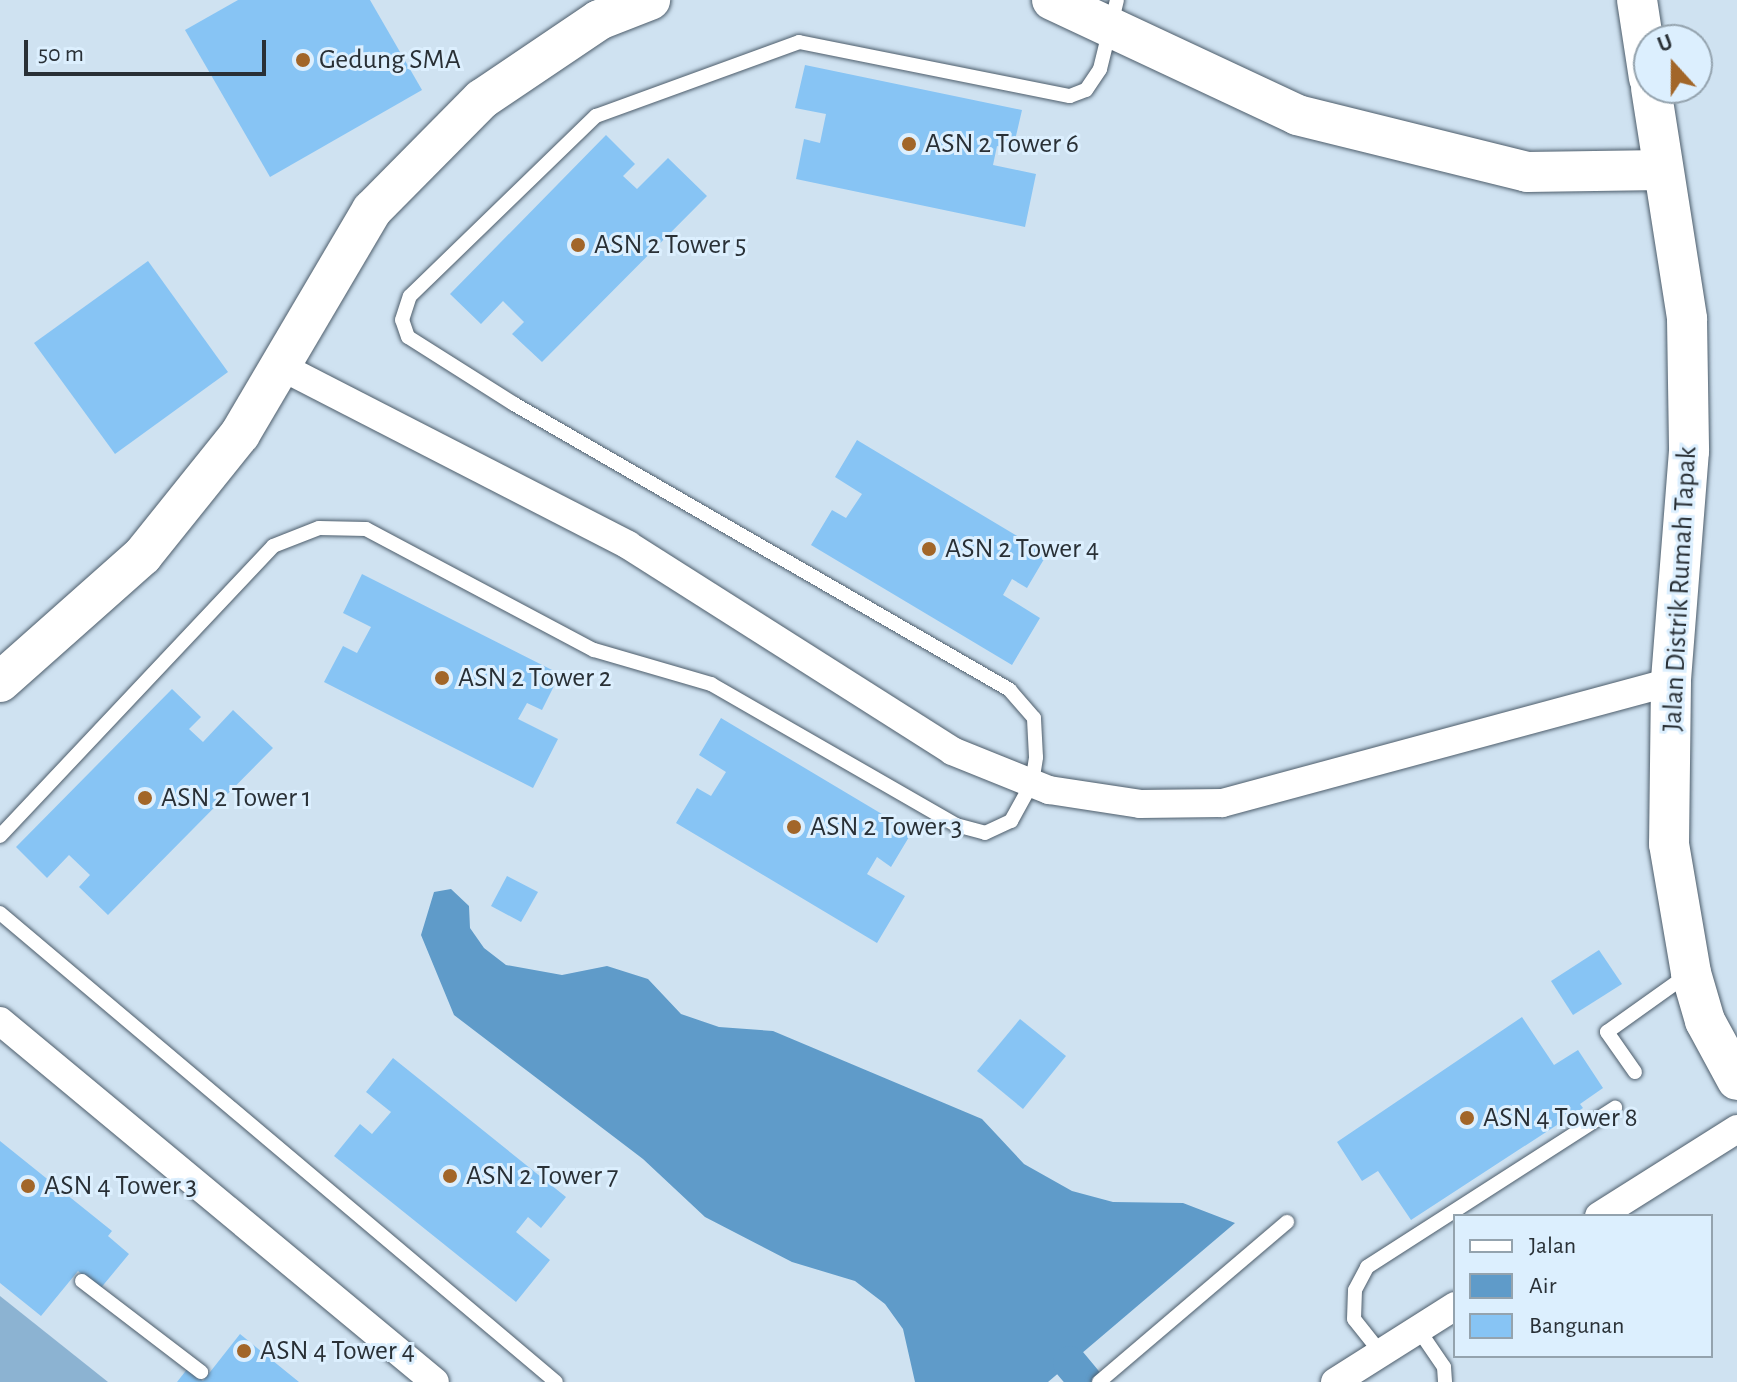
<!DOCTYPE html>
<html>
<head>
<meta charset="utf-8">
<style>
	body { margin:0 }
	#map { position:relative; width:1737px; height:1382px; overflow:hidden; background:#cfe2f1; font-family:"Alegreya Sans",sans-serif }
	div>[style] { position:absolute }
	[style*='--x'] { left:calc(var(--x)*1px); top:calc(var(--y)*1px); width:calc(var(--w)*1px); rotate:calc(var(--a)*1deg) }
	.green>* { inset:0; background:#8cb3d2 }
	.water>* { inset:0; background:#5f9bc9 }
	.canal>* { height:34px; margin:-17px; padding:0 17px; transform-origin:17px; border-radius:17px; background:#5f9bc9 }
	.building>* { inset:0; background:#87c4f4 }
	.roads { filter:drop-shadow(0 0 2px #4d5d6b) drop-shadow(0 0 2px #4d5d6b) }
	.lane>* { height:14px; margin:-7px; padding:0 7px; transform-origin:7px; border-radius:7px; background:#fff }
	.street>* { height:28px; margin:-14px; padding:0 14px; transform-origin:14px; border-radius:14px; background:#fff }
	.secondary>* { height:40px; margin:-20px; padding:0 20px; transform-origin:20px; border-radius:20px; background:#fff }
	.dots>* { width:22px; height:22px; translate:-50% -50%; box-sizing:border-box; border:4px solid #dceffe; border-radius:50% }
	span { translate:-50% -50%; white-space:nowrap; text-align:center; line-height:1.15; -webkit-text-stroke:6px #dceffe; paint-order:stroke }
	.poi-label { font-size:28px; color:#293036 }
	.left { translate:0 -50%; text-align:left }
	.street-label { font-size:28px; color:#293036 }
	.legend { position:absolute; left:1453px; top:1214px; width:260px; height:144px; box-sizing:border-box; background:#dceffe; border:2px solid #94a3ae; margin:0; padding:10px 14px; list-style:none; font-size:24px; color:#293036 }
	.legend li { display:flex; align-items:center; gap:16px; height:40px }
	.legend b { width:40px; border:2px solid #94a3ae }
	.north { position:absolute; left:1633px; top:24px; width:80px; height:80px; box-sizing:border-box; background:#dceffe; border:2px solid #94a3ae; border-radius:50%; rotate:339deg; font-size:22px; font-weight:700; line-height:32px; text-align:center; color:#293036 }
	.north::after { content:''; display:block; margin:auto; width:28px; height:36px; background:#a26629; clip-path:polygon(50% 0,100% 100%,50% 72%,0 100%) }
	.scale { position:absolute; left:24px; top:40px; width:242px; height:36px; box-sizing:border-box; border:4px solid #293036; border-top:0; padding-left:10px; font-size:24px; line-height:28px; white-space:nowrap; color:#293036; -webkit-text-stroke:6px #dceffe; paint-order:stroke }
</style>
</head>
<body>
<div id="map">
	<div class="green">
		<div style="clip-path:polygon(0 1296px,108px 1382px,0 1382px)"></div>
	</div>
	<div class="water">
		<div style="clip-path:polygon(451px 889px,469px 906px,470px 928px,484px 948px,506px 965px,562px 975px,607px 966px,648px 979px,681px 1014px,719px 1027px,773px 1031px,982px 1119px,1024px 1164px,1072px 1191px,1113px 1202px,1183px 1203px,1235px 1223px,1048px 1382px,915px 1382px,903px 1329px,885px 1304px,855px 1281px,792px 1262px,705px 1217px,643px 1159px,454px 1015px,421px 935px,434px 892px)"></div>
	</div>
	<div class="canal">
		<div style="--x:1070;--y:1363;--w:23;--a:50"></div>
	</div>
	<div class="building">
		<div style="clip-path:polygon(238px 0,370px 0,422px 90px,270px 177px,185px 30px)"></div>
		<div style="clip-path:polygon(805px 65px,1022px 110px,1013px 149px,997px 146px,993px 165px,1036px 174px,1025px 227px,796px 179px,804px 139px,820px 143px,826px 114px,795px 108px)"></div>
		<div style="clip-path:polygon(606px 135px,635px 164px,623px 176px,637px 189px,668px 158px,707px 196px,542px 362px,512px 334px,524px 322px,503px 301px,481px 324px,450px 294px)"></div>
		<div style="clip-path:polygon(148px 261px,228px 372px,115px 454px,34px 343px)"></div>
		<div style="clip-path:polygon(857px 440px,1047px 554px,1027px 588px,1012px 579px,1003px 595px,1040px 618px,1012px 665px,811px 545px,832px 510px,846px 518px,862px 494px,835px 477px)"></div>
		<div style="clip-path:polygon(362px 574px,560px 674px,542px 710px,527px 703px,518px 719px,558px 739px,533px 788px,324px 682px,343px 646px,357px 653px,371px 627px,343px 613px)"></div>
		<div style="clip-path:polygon(172px 689px,201px 717px,189px 729px,203px 742px,233px 710px,273px 748px,108px 915px,79px 887px,90px 875px,69px 855px,47px 878px,16px 847px)"></div>
		<div style="clip-path:polygon(721px 718px,912px 832px,891px 867px,877px 857px,867px 874px,905px 896px,877px 943px,676px 823px,697px 788px,711px 796px,726px 772px,699px 755px)"></div>
		<div style="clip-path:polygon(507px 876px,538px 892px,521px 922px,491px 906px)"></div>
		<div style="clip-path:polygon(1599px 950px,1622px 984px,1573px 1015px,1551px 981px)"></div>
		<div style="clip-path:polygon(1522px 1017px,1554px 1065px,1578px 1050px,1603px 1088px,1580px 1104px,1583px 1108px,1411px 1220px,1378px 1171px,1362px 1181px,1337px 1142px)"></div>
		<div style="clip-path:polygon(1020px 1019px,1066px 1056px,1023px 1109px,977px 1071px)"></div>
		<div style="clip-path:polygon(393px 1058px,566px 1197px,541px 1228px,528px 1217px,516px 1232px,550px 1260px,516px 1302px,334px 1156px,360px 1124px,372px 1134px,391px 1112px,366px 1092px)"></div>
		<div style="clip-path:polygon(0 1141px,112px 1231px,108px 1236px,129px 1254px,100px 1289px,78px 1271px,41px 1316px,0 1283px)"></div>
		<div style="clip-path:polygon(240px 1334px,299px 1382px,177px 1382px,188px 1368px,203px 1381px)"></div>
	</div>
	<div class="roads">
		<div class="lane">
			<div style="--x:0;--y:836;--w:398;--a:-46.7"></div>
			<div style="--x:273;--y:546;--w:49;--a:-21.4"></div>
			<div style="--x:319;--y:528;--w:47;--a:1.2"></div>
			<div style="--x:366;--y:529;--w:258;--a:28"></div>
			<div style="--x:594;--y:650;--w:122;--a:16.2"></div>
			<div style="--x:711;--y:684;--w:283;--a:29.9"></div>
			<div style="--x:956;--y:825;--w:30;--a:15"></div>
			<div style="--x:985;--y:833;--w:29;--a:-25"></div>
			<div style="--x:1011;--y:821;--w:43;--a:-61.1"></div>
			<div style="--x:1032;--y:783;--w:26;--a:-81"></div>
			<div style="--x:1036;--y:757;--w:39;--a:-93"></div>
			<div style="--x:1034;--y:718;--w:37;--a:-131"></div>
			<div style="--x:1010;--y:690;--w:573;--a:-150.03"></div>
			<div style="--x:514;--y:404;--w:125;--a:-147.7"></div>
			<div style="--x:408;--y:337;--w:18;--a:-109"></div>
			<div style="--x:402;--y:320;--w:25;--a:-72"></div>
			<div style="--x:410;--y:296;--w:259;--a:-44.1"></div>
			<div style="--x:596;--y:116;--w:216;--a:-20"></div>
			<div style="--x:799;--y:42;--w:276;--a:11.3"></div>
			<div style="--x:1070;--y:96;--w:17;--a:-21"></div>
			<div style="--x:1086;--y:90;--w:25;--a:-56"></div>
			<div style="--x:1100;--y:69;--w:71;--a:-76.2"></div>
			<div style="--x:0;--y:913;--w:727;--a:40.15"></div>
			<div style="--x:1635;--y:1072;--w:49;--a:-125"></div>
			<div style="--x:1607;--y:1032;--w:98;--a:-35.5"></div>
			<div style="--x:82;--y:1281;--w:150;--a:37.4"></div>
			<div style="--x:1418;--y:1329;--w:46;--a:55.6"></div>
			<div style="--x:1444;--y:1367;--w:15;--a:86"></div>
			<div style="--x:1381;--y:1353;--w:43;--a:-128.5"></div>
			<div style="--x:1354;--y:1319;--w:29;--a:-88"></div>
			<div style="--x:1355;--y:1290;--w:26;--a:-62"></div>
			<div style="--x:1367;--y:1267;--w:295;--a:-32.7"></div>
			<div style="--x:1099;--y:1382;--w:247;--a:-40.4"></div>
		</div>
		<div class="street">
			<div style="--x:284;--y:368;--w:387;--a:27.2"></div>
			<div style="--x:628;--y:545;--w:384;--a:32.4"></div>
			<div style="--x:952;--y:751;--w:105;--a:21.9"></div>
			<div style="--x:1049;--y:790;--w:92;--a:8.7"></div>
			<div style="--x:1140;--y:804;--w:82;--a:-0.7"></div>
			<div style="--x:1222;--y:803;--w:465;--a:-15.1"></div>
			<div style="--x:0;--y:1021;--w:565;--a:39.69"></div>
			<div style="--x:1599;--y:1216;--w:163;--a:-32.2"></div>
			<div style="--x:1335;--y:1382;--w:142;--a:-32.3"></div>
		</div>
		<div class="secondary">
			<div style="--x:1052;--y:0;--w:271;--a:25.1"></div>
			<div style="--x:1297;--y:115;--w:237;--a:13.9"></div>
			<div style="--x:1527;--y:172;--w:136;--a:-0.8"></div>
			<div style="--x:1637;--y:0;--w:79;--a:81.3"></div>
			<div style="--x:1651;--y:88;--w:234;--a:81.1"></div>
			<div style="--x:1687;--y:319;--w:132;--a:89.1"></div>
			<div style="--x:1689;--y:451;--w:232;--a:94.5"></div>
			<div style="--x:1671;--y:682;--w:162;--a:90.7"></div>
			<div style="--x:1669;--y:844;--w:131;--a:80.3"></div>
			<div style="--x:1691;--y:973;--w:50;--a:73.7"></div>
			<div style="--x:1705;--y:1021;--w:67;--a:61.5"></div>
			<div style="--x:0;--y:682;--w:191;--a:-41.6"></div>
			<div style="--x:143;--y:555;--w:155;--a:-51.3"></div>
			<div style="--x:240;--y:434;--w:260;--a:-59.5"></div>
			<div style="--x:372;--y:210;--w:156;--a:-45.3"></div>
			<div style="--x:482;--y:99;--w:141;--a:-34"></div>
			<div style="--x:599;--y:20;--w:55;--a:-21.4"></div>
		</div>
	</div>
	<div class="dots">
		<div style="left:303px;top:60px;background:#a26629"></div>
		<div style="left:909px;top:144px;background:#a26629"></div>
		<div style="left:578px;top:245px;background:#a26629"></div>
		<div style="left:929px;top:549px;background:#a26629"></div>
		<div style="left:442px;top:678px;background:#a26629"></div>
		<div style="left:145px;top:798px;background:#a26629"></div>
		<div style="left:794px;top:827px;background:#a26629"></div>
		<div style="left:1467px;top:1118px;background:#a26629"></div>
		<div style="left:450px;top:1176px;background:#a26629"></div>
		<div style="left:28px;top:1186px;background:#a26629"></div>
		<div style="left:244px;top:1351px;background:#a26629"></div>
	</div>
	<div class="poi-label">
		<span class="left" style="left:319px;top:60px">Gedung SMA</span>
		<span class="left" style="left:925px;top:144px">ASN 2 Tower 6</span>
		<span class="left" style="left:594px;top:245px">ASN 2 Tower 5</span>
		<span class="left" style="left:945px;top:549px">ASN 2 Tower 4</span>
		<span class="left" style="left:458px;top:678px">ASN 2 Tower 2</span>
		<span class="left" style="left:161px;top:798px">ASN 2 Tower 1</span>
		<span class="left" style="left:810px;top:827px">ASN 2 Tower 3</span>
		<span class="left" style="left:1483px;top:1118px">ASN 4 Tower 8</span>
		<span class="left" style="left:466px;top:1176px">ASN 2 Tower 7</span>
		<span class="left" style="left:44px;top:1186px">ASN 4 Tower 3</span>
		<span class="left" style="left:260px;top:1351px">ASN 4 Tower 4</span>
	</div>
	<div class="street-label">
		<span style="left:1680px;top:589px;rotate:-87deg">Jalan Distrik Rumah Tapak</span>
	</div>
	<ul class="legend">
	<li><b style="height:10px;background:#fff"></b>Jalan</li>
	<li><b style="height:22px;background:#5f9bc9"></b>Air</li>
	<li><b style="height:22px;background:#87c4f4"></b>Bangunan</li>
	</ul>
	<div class="north">U</div>
	<div class="scale">50 m</div>
</div>
</body>
</html>
